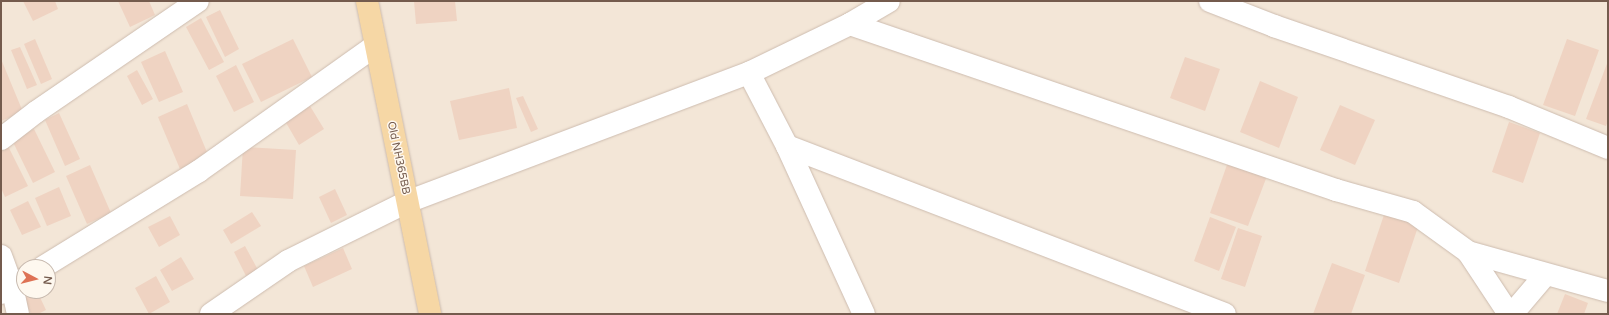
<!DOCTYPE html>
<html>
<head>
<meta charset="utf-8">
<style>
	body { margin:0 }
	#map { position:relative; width:1609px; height:315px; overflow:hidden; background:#fbf4e8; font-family:"Varela Round",sans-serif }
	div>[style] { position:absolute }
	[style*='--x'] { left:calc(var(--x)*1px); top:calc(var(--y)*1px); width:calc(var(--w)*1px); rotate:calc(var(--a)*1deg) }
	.residential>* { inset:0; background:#f3e6d7 }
	.building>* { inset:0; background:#efd3c2 }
	.roads { filter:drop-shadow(0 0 1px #cdbcaf) drop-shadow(0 0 1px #cdbcaf) }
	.minor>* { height:22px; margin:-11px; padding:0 11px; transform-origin:11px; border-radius:11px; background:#fff }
	.major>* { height:22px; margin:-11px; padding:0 11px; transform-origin:11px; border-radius:11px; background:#f6d7a5 }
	span { translate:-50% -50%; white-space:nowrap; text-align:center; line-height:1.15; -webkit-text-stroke:3px #fef8ef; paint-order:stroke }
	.street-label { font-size:11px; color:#745b4d }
	.frame { position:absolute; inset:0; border:2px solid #745b4d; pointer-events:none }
	.north { position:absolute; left:16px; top:259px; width:40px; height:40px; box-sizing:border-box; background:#fef8ef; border:1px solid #c7b9ae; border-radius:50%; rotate:97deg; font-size:11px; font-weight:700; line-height:16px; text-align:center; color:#745b4d }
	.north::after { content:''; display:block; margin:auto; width:14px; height:18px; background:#de7255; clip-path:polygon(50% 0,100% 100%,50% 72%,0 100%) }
</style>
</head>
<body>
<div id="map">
	<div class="residential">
		<div style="clip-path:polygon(evenodd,1px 1px,1608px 1px,1608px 314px,1px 314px,1px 1px,24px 267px,48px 267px,48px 291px,24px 291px,24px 267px)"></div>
	</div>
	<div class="building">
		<div style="clip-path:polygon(23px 1px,55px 1px,58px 9px,33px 21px)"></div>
		<div style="clip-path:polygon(118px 1px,149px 1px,155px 15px,130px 27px)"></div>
		<div style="clip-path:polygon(414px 1px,455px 1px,457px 21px,416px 24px)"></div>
		<div style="clip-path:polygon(220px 10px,239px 49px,225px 57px,206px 17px)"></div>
		<div style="clip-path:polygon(201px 18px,224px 62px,209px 70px,186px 27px)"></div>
		<div style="clip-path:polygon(35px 39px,52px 79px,41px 84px,24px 44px)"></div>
		<div style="clip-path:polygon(293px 39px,312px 77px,261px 102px,242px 64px)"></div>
		<div style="clip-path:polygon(1567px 39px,1599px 50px,1575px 116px,1543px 105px)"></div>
		<div style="clip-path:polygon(20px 47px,37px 85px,27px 89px,11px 50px)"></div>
		<div style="clip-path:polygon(165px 51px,183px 92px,159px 102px,141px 62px)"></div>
		<div style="clip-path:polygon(1185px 57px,1220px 69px,1205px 111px,1170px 98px)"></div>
		<div style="clip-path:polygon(1px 59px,23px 112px,1px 121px)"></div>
		<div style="clip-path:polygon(1608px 61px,1608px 121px,1606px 126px,1586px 119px)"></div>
		<div style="clip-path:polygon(236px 65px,254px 102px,234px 112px,216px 76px)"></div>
		<div style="clip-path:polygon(137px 70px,153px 99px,142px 105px,127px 76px)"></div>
		<div style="clip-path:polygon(1260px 81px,1298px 97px,1279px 148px,1240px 132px)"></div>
		<div style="clip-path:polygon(509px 88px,517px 128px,459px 140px,450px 101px)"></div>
		<div style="clip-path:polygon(523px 96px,538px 129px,531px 132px,516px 98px)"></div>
		<div style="clip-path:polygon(187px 104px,209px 157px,180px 169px,158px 117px)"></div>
		<div style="clip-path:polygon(1340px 105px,1375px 120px,1355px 165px,1320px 150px)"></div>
		<div style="clip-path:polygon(310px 106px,324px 129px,299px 145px,285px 121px)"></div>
		<div style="clip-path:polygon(59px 113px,80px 159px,65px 166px,45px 120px)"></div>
		<div style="clip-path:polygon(1509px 122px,1540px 133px,1523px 183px,1492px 172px)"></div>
		<div style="clip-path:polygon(34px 129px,55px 172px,33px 183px,12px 140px)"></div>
		<div style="clip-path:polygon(6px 142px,28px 186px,5px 197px,1px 188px,1px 145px)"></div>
		<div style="clip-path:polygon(243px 147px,296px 150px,293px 199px,240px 196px)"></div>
		<div style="clip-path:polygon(1228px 162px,1267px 176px,1248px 226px,1210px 213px)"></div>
		<div style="clip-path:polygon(90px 165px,111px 213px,87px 224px,66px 176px)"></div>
		<div style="clip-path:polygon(59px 187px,71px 216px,47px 226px,35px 198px)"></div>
		<div style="clip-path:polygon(335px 189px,347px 215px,331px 223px,319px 197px)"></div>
		<div style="clip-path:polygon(28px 201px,41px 227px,22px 235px,10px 210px)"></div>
		<div style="clip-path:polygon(1386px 209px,1420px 221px,1399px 283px,1365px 271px)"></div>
		<div style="clip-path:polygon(252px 212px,261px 226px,231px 244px,223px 230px)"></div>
		<div style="clip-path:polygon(170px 216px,180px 235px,159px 247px,148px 227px)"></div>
		<div style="clip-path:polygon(1210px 217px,1236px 227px,1219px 271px,1194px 261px)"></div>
		<div style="clip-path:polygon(1238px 228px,1262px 236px,1245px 287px,1221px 279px)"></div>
		<div style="clip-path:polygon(245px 246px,258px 270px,246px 276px,234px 252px)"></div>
		<div style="clip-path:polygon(343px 248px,352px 269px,313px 287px,304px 266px)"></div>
		<div style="clip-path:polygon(181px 257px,194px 279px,172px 291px,160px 270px)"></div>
		<div style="clip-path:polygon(1332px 263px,1365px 275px,1351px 314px,1313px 314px)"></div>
		<div style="clip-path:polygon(156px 276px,170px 302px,149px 314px,135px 288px)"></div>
		<div style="clip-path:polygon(23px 291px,37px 291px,46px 310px,38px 314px,31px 314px,21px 292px)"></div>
		<div style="clip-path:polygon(1565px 294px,1588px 303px,1584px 314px,1557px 314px)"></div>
	</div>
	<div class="roads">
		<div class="minor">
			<div style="--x:1210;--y:1;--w:69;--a:21.3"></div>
			<div style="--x:1274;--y:26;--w:249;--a:19"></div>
			<div style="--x:1509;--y:107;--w:107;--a:22.5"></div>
			<div style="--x:850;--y:24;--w:514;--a:18.86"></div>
			<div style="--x:1336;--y:190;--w:80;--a:15.9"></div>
			<div style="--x:1413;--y:212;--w:68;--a:36"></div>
			<div style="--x:1468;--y:252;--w:145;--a:15.6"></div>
			<div style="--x:749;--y:73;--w:82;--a:62.5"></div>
			<div style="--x:787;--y:146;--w:469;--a:21"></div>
			<div style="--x:1;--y:139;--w:44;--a:-37.6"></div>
			<div style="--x:36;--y:112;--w:196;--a:-34.4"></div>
			<div style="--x:787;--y:146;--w:185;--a:65.4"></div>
			<div style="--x:1468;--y:252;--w:74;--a:56.5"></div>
			<div style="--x:1;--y:256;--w:32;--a:70"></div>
			<div style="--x:12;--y:286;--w:14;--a:-30"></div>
			<div style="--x:43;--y:267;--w:183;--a:-31.6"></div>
			<div style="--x:199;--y:171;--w:216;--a:-35.4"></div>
			<div style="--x:1;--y:293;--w:13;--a:-32"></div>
			<div style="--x:12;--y:286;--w:29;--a:78"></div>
			<div style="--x:211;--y:314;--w:93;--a:-34.5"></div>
			<div style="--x:288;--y:261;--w:133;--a:-26.4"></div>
			<div style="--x:407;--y:202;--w:366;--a:-20.7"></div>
			<div style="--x:749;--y:73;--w:112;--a:-25.9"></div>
			<div style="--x:850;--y:24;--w:45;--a:-30.5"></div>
			<div style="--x:1512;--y:314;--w:52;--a:-49.6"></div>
		</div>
		<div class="major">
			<div style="--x:367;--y:1;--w:319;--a:78.6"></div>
		</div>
	</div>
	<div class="street-label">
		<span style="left:398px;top:158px;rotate:78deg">Old NH365BB</span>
	</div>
	<div class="frame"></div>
	<div class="north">N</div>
</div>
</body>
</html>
